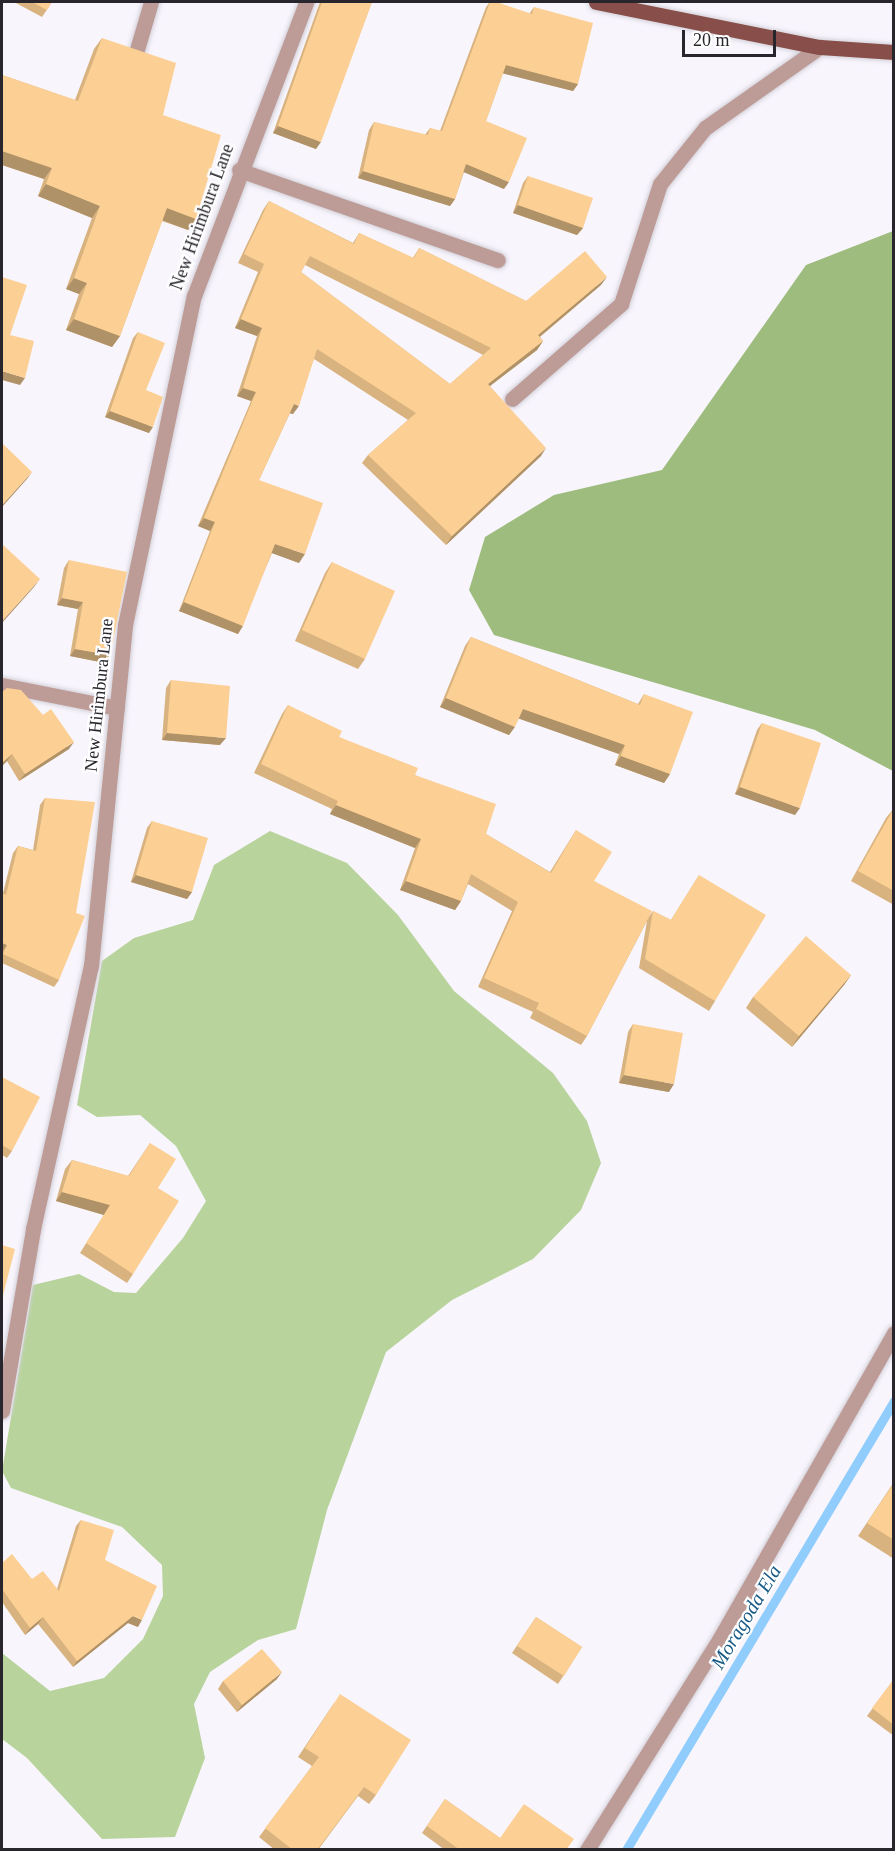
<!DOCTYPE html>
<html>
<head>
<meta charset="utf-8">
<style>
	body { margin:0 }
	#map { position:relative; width:895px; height:1851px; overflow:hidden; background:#f8f5fd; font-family:"Times New Roman",serif }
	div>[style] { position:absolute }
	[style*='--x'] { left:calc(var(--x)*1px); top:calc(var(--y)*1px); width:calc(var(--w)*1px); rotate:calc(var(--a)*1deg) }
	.green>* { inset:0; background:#b8d49c }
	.forest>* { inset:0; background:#9ebc7e }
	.stream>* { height:9px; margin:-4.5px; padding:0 4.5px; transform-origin:4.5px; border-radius:4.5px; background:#90cdfc }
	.roads { filter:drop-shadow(0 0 2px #d3d0d8) drop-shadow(0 0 2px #d3d0d8) }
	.minor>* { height:15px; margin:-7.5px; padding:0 7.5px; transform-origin:7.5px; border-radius:7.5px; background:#bd9b97 }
	.major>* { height:15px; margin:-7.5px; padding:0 7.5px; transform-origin:7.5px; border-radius:7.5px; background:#884f4a }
	.wall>* { inset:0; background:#d9b37f }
	.shaded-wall>* { inset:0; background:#b09268 }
	.building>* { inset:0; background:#fcd094 }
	span { translate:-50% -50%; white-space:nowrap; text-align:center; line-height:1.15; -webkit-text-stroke:4.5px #fff; paint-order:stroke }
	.street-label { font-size:18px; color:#29252d }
	.water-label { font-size:20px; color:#175a86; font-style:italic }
	.frame { position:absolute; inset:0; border:3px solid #29252d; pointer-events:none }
	.scale { position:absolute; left:682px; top:30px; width:94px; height:27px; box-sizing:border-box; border:3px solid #29252d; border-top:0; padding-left:8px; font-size:18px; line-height:21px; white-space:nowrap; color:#29252d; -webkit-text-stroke:4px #fff; paint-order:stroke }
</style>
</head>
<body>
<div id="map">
	<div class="green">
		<div style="clip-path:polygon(270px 831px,347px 863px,398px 915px,454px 991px,553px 1073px,587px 1121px,601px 1163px,581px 1210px,533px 1259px,452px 1300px,386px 1352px,327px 1510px,296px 1629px,258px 1640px,210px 1672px,194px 1704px,205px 1758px,175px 1837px,102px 1839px,27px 1758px,2px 1739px,2px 1653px,50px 1691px,104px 1678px,143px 1639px,163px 1596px,162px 1565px,122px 1527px,11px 1488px,2px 1471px,33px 1285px,79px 1274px,114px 1292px,136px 1293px,183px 1238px,206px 1201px,176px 1146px,140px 1115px,97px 1117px,77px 1105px,102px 961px,134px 938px,193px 920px,214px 865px)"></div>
	</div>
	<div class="forest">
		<div style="clip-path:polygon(893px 231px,893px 771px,815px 730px,494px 635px,469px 590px,485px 537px,554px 495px,662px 470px,806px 265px)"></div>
	</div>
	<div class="stream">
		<div style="--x:626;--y:1850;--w:523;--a:-59.17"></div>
	</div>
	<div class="roads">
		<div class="minor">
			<div style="--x:136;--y:53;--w:53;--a:-73.6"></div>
			<div style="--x:239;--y:170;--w:274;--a:19.2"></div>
			<div style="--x:512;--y:399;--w:145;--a:-41.1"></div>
			<div style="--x:621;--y:304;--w:126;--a:-72"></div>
			<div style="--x:660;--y:184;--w:72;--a:-51.2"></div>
			<div style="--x:705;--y:128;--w:141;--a:-35.2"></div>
			<div style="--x:2;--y:685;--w:117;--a:11.3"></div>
			<div style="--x:2;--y:1411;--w:185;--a:-80.3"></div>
			<div style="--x:33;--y:1229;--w:269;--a:-77.6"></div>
			<div style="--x:91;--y:966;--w:343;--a:-84.3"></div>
			<div style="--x:125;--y:625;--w:336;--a:-78.2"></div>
			<div style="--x:194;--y:296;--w:315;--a:-69.1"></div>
			<div style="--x:587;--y:1850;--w:250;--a:-57.9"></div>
			<div style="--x:720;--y:1638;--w:351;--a:-60.3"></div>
		</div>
		<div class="major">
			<div style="--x:596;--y:2;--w:228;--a:11.4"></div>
			<div style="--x:820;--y:47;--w:74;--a:3.9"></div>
		</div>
	</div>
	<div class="wall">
		<div style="clip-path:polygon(14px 2px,52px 2px,42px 17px)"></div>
		<div style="clip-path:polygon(320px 2px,372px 2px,316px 149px,273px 133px)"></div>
		<div style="clip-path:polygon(490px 2px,496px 2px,529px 14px,534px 7px,578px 84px,573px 91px,503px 73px,486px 121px,504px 189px,464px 172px,455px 199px,450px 206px,358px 178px,369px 130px,374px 122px,425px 135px,430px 128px,440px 131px,486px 7px)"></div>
		<div style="clip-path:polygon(102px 38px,163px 115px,196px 219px,188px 230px,162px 221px,120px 336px,112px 347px,66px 330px,79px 294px,66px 289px,92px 218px,38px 196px,44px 179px,2px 165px,2px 75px,75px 100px,94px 49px)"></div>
		<div style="clip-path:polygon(528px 176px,583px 228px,577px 235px,513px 213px,523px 183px)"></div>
		<div style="clip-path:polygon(evenodd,269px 201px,353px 243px,359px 233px,413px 258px,419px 248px,526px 301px,601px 285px,540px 337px,543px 341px,537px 350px,490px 386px,541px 456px,446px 545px,362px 463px,368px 455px,408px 420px,314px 359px,293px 414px,290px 413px,259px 480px,299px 563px,272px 553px,238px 634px,179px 611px,210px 531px,198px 526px,251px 401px,237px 396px,257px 336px,235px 328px,258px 272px,238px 263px,263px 210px,269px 201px,305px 265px,483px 355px,450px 384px,301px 272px,305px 265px)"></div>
		<div style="clip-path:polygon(138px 332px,146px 390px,149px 433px,105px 417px,133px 338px)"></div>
		<div style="clip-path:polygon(69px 560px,110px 655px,105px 663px,70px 656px,78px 609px,57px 605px,64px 568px)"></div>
		<div style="clip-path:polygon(332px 562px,365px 659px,358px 669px,295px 641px,325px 573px)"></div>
		<div style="clip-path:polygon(471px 637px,638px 704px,644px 694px,670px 774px,664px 783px,615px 765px,619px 754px,519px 718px,509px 735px,440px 707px,465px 646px)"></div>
		<div style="clip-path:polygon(171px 680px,220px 745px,162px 740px,166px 688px)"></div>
		<div style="clip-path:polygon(2px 692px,69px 749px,19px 781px,7px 761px,2px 766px)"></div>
		<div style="clip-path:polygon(288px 705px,339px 737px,415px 775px,486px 834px,550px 872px,576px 830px,594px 881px,647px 919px,653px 911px,671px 920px,699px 875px,715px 1001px,709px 1011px,639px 968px,647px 921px,587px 1036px,581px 1045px,530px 1018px,533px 1012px,478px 987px,512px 911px,468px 884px,461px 901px,455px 910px,400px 890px,415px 848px,330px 814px,332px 809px,254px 773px,282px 714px)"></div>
		<div style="clip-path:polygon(762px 723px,795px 815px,735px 794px,757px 730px)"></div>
		<div style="clip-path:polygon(45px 798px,59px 980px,54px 987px,2px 963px,2px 893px,3px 893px,13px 853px,18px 846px,33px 850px,40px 805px)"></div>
		<div style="clip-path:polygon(894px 808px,894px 905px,851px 881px,886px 818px)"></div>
		<div style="clip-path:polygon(152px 821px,192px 892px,187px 899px,131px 882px,147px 828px)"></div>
		<div style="clip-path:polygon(851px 975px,844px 985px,792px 1047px,746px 1008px,753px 997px)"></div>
		<div style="clip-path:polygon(633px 1024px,669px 1092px,619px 1083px,628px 1032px)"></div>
		<div style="clip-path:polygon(2px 1077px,12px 1151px,7px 1158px,2px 1155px)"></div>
		<div style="clip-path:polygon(150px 1143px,158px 1188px,133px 1274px,127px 1283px,80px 1253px,104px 1215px,56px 1201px,65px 1169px,72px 1160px,128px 1176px)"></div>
		<div style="clip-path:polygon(894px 1482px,894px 1559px,858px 1536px)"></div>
		<div style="clip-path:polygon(81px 1520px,105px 1560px,138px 1627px,128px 1623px,73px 1667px,38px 1624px,25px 1635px,2px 1602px,2px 1563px,32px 1579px,57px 1589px,76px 1526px)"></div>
		<div style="clip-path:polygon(536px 1617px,582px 1647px,558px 1684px,512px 1653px)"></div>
		<div style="clip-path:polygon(277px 1679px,237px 1712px,218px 1689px,223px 1681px)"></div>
		<div style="clip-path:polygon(894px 1679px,894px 1736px,867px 1716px)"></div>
		<div style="clip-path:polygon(334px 1703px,376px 1795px,369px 1804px,358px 1796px,318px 1850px,275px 1850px,259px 1837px,312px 1766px,298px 1757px)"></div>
		<div style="clip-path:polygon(445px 1799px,500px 1838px,566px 1850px,445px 1850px,422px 1833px)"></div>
	</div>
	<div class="shaded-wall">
		<div style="clip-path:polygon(506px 65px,578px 84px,573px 91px,501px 73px)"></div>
		<div style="clip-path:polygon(278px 126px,321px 142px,316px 149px,273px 133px)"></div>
		<div style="clip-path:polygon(2px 151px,52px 168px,44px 179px,2px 165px)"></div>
		<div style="clip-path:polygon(466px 164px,509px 182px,504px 189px,461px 171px)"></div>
		<div style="clip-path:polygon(363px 171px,455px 199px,450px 206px,358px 178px)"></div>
		<div style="clip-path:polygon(46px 184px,100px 206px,92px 218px,38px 196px)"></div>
		<div style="clip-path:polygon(518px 205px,583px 228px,577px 235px,513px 213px)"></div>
		<div style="clip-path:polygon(167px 208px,196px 219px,188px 230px,159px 219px)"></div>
		<div style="clip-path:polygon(607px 277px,601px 285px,532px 343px,538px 335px)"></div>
		<div style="clip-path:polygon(74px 278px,87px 283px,79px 294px,66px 289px)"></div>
		<div style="clip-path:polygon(74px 319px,120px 336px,112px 347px,66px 330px)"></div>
		<div style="clip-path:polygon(241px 319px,262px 328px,257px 336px,235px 328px)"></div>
		<div style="clip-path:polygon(543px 341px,537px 350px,482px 392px,488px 384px)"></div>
		<div style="clip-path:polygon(2px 371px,25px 378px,20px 385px,2px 380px)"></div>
		<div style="clip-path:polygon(243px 388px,256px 392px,251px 401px,237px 396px)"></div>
		<div style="clip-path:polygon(294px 404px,299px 406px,293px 414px,288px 413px)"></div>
		<div style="clip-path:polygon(110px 411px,153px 427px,149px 433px,105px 417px)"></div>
		<div style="clip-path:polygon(546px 448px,541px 456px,446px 545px,452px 536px)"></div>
		<div style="clip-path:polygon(32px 472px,27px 479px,2px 507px,2px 505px)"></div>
		<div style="clip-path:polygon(204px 518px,215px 522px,210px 531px,198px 526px)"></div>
		<div style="clip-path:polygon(275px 544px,305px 554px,299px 563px,269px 552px)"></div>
		<div style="clip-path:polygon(40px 579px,34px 587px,2px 623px,2px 621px)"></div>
		<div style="clip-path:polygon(62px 598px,83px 602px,78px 609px,57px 605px)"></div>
		<div style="clip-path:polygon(184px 602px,243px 626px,238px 634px,179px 611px)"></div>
		<div style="clip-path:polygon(75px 649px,110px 655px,105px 663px,70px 656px)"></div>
		<div style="clip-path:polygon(446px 698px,515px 727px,509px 735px,440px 707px)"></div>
		<div style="clip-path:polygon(523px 709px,625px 745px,619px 754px,517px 718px)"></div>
		<div style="clip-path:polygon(167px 733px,226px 738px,220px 745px,162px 740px)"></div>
		<div style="clip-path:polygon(74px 742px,69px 749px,19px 781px,25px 774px)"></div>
		<div style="clip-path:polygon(12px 754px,7px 761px,2px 766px,2px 763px)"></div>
		<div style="clip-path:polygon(621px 756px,670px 774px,664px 783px,615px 765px)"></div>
		<div style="clip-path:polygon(740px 787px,800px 808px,795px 815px,735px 794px)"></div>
		<div style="clip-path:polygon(336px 805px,421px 839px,415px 848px,330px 814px)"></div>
		<div style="clip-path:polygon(136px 875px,192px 892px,187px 899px,131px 882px)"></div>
		<div style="clip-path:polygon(406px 881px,461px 901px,455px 910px,400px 890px)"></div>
		<div style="clip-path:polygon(2px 943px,7px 945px,2px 952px)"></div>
		<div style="clip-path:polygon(851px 975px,844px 985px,792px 1047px,799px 1036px)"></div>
		<div style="clip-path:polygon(624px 1075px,674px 1084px,669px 1092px,619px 1083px)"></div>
		<div style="clip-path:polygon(62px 1192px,110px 1205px,104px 1215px,56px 1201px)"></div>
		<div style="clip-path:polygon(133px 1616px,142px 1620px,138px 1627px,128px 1623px,73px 1667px,77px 1661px)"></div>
		<div style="clip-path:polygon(43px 1617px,38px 1624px,25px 1635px,30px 1628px)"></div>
		<div style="clip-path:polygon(282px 1672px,277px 1679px,237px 1712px,242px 1705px)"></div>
	</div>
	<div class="building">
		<div style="clip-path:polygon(32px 2px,52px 2px,47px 10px)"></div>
		<div style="clip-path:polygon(322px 2px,372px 2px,321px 142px,278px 126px)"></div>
		<div style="clip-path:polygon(490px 2px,496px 2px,532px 14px,534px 7px,593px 23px,578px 84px,506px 65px,486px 121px,527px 138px,509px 182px,466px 164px,455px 199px,363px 171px,374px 122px,428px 135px,430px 128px,442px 131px)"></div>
		<div style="clip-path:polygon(102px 38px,176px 63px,163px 115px,221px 135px,196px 219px,167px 208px,120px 336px,74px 319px,87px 283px,74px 278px,100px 206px,46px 184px,52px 168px,2px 151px,2px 75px,78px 101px)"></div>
		<div style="clip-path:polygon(528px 176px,593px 198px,583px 228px,518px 205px)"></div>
		<div style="clip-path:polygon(evenodd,269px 201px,354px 244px,359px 233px,414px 258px,419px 248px,526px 301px,585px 251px,607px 277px,538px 335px,543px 341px,488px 384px,546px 448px,452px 536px,368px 455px,416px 413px,317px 349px,299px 406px,294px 404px,259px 480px,323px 503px,305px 554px,275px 544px,243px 626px,184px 602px,215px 522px,204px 518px,256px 392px,243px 388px,262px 328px,241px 319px,264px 264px,244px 254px,269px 201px,310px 256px,491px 348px,450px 384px,301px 272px,310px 256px)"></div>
		<div style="clip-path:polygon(2px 277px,27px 285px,10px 335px,34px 341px,25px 378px,2px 371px)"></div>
		<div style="clip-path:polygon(138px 332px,165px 343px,146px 390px,163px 397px,153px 427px,110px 411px)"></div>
		<div style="clip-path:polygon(2px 443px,32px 472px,2px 505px)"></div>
		<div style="clip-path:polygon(2px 544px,40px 579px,2px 621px)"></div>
		<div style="clip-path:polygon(69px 560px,127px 572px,110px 655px,75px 649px,83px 602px,62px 598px)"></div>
		<div style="clip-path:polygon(332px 562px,395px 591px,365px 659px,302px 630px)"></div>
		<div style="clip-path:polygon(471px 637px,640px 705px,644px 694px,693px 712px,670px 774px,621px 756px,625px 745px,523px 709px,515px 727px,446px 698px)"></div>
		<div style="clip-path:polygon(171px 680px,230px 686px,226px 738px,167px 733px)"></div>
		<div style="clip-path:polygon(7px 688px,21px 690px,43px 715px,51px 709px,74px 742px,25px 774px,12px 754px,2px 763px,2px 692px)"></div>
		<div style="clip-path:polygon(288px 705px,342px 731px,339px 737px,418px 768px,415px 775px,496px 804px,486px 834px,551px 873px,576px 830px,612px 852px,594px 881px,652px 911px,587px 1036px,536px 1009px,539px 1003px,484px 978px,518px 902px,471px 874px,461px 901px,406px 881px,421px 839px,336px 805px,338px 801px,261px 764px)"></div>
		<div style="clip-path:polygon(762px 723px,821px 743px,800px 808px,740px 787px)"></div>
		<div style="clip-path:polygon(45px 798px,95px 802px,76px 913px,85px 916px,59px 980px,3px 954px,7px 945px,2px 943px,2px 893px,6px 895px,18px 846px,36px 851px)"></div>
		<div style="clip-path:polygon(894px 808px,894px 891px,858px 871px)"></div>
		<div style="clip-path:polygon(152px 821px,208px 838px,192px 892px,136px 875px)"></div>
		<div style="clip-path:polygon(699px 875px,766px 915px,715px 1001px,645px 959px,653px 911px,671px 920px)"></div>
		<div style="clip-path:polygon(806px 936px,851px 975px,799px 1036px,753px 997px)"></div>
		<div style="clip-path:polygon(633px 1024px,683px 1033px,674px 1084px,624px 1075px)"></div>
		<div style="clip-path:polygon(2px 1077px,40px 1097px,12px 1151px,2px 1145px)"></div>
		<div style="clip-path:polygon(150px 1143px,176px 1159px,158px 1188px,179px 1201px,133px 1274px,86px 1243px,110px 1205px,62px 1192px,72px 1160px,129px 1176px)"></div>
		<div style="clip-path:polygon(2px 1245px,15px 1249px,2px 1299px)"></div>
		<div style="clip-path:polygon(894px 1483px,894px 1540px,867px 1523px)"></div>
		<div style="clip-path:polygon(81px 1520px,114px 1530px,105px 1560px,157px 1586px,142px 1620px,133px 1616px,77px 1661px,43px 1617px,30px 1628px,2px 1589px,2px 1563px,12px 1554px,32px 1579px,43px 1571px,59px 1591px)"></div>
		<div style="clip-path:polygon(536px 1617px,582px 1647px,564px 1676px,517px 1646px)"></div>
		<div style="clip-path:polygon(262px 1649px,282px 1672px,242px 1705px,223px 1681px)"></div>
		<div style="clip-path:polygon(894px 1679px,894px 1725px,872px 1708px)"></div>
		<div style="clip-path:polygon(340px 1694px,411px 1740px,376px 1795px,364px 1787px,317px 1850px,293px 1850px,265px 1828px,319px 1757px,305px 1748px)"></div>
		<div style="clip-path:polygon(445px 1799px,500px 1838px,524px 1804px,574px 1839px,566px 1850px,460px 1850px,427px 1826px)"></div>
	</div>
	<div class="street-label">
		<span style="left:202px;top:217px;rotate:-70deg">New Hirimbura Lane</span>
		<span style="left:99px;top:695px;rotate:-84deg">New Hirimbura Lane</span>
	</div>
	<div class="water-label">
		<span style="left:746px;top:1617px;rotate:-59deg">Moragoda Ela</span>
	</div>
	<div class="frame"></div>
	<div class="scale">20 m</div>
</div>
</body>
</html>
